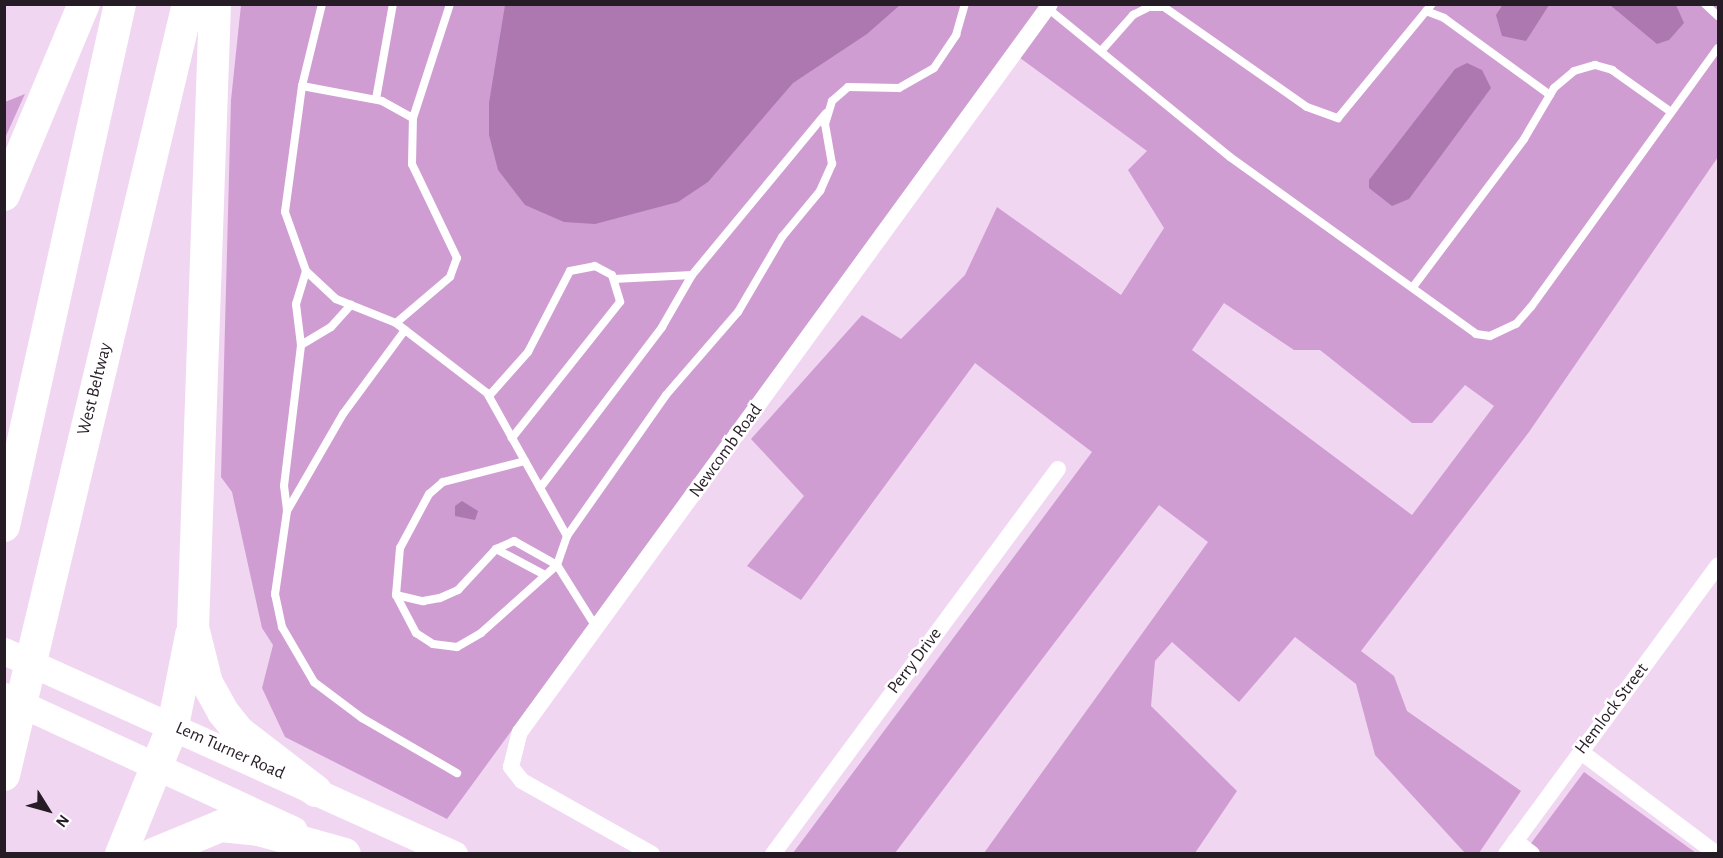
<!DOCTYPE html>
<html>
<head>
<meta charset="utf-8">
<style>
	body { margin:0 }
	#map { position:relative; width:1723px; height:858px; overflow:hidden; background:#f1d6f2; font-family:"Alegreya Sans",sans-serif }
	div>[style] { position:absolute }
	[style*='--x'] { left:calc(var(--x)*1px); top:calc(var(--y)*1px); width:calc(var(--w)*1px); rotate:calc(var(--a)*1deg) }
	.green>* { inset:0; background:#cf9dd2 }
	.water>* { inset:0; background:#ad78b0 }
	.service>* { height:8px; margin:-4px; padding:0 4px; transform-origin:4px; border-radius:4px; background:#fff }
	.minor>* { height:16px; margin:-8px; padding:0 8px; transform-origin:8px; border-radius:8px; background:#fff }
	.primary>* { height:27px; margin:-13.5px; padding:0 13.5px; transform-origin:13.5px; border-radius:13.5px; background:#fff }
	.motorway>* { height:32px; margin:-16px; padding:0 16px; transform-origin:16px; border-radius:16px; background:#fff }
	span { translate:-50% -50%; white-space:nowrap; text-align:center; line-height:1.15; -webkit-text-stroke:5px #fff; paint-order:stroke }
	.street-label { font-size:18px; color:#261c26 }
	.frame { position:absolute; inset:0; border:6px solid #261c26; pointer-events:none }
	.north { position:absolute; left:18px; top:780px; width:60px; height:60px; -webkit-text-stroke:4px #fff; paint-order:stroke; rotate:127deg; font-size:16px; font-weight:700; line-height:24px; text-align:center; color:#261c26 }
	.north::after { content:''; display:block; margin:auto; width:21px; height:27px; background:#261c26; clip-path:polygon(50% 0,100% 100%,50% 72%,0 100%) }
</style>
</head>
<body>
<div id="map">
	<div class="green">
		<div style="clip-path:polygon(evenodd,241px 5px,1718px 5px,1718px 157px,1529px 432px,1361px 651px,1394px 676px,1407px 711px,1521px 791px,1479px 853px,1465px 853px,1375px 755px,1356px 684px,1295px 637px,1239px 702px,1172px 642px,1155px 661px,1151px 706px,1237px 791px,1195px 853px,984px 853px,1208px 542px,1159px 505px,895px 853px,793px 853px,1092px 452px,975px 363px,801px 600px,747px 566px,804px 496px,751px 439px,862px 315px,901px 339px,965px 275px,997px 207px,1121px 295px,1164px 228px,1128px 170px,1147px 151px,1009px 50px,447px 819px,285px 737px,262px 688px,273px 645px,262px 628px,232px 492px,221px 477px,231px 100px,241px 5px,1224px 303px,1294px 350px,1320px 350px,1412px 423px,1432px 423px,1465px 385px,1494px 406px,1412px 515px,1192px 350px,1224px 303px)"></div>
		<div style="clip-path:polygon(25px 94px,5px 138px,5px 102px)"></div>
		<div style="clip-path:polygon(1584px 772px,1696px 853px,1523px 854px)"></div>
	</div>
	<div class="water">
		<div style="clip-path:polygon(1503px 4px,1549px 4px,1549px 5px,1526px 41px,1502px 36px,1496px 15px)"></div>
		<div style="clip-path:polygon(505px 5px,505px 4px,900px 5px,867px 34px,793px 83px,708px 182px,678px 202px,595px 224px,564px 222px,525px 205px,498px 170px,489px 135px,489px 103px)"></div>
		<div style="clip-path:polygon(1610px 5px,1676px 5px,1684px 23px,1669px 40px,1657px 44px)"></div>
		<div style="clip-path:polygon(1467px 63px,1482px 70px,1491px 88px,1409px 199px,1392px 206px,1369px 188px,1369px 180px,1455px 69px)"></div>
		<div style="clip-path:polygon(462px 501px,478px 511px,475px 520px,455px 516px,455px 506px)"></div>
	</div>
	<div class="service">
		<div style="--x:322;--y:4;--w:84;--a:103.7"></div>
		<div style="--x:302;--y:86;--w:127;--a:97.7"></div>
		<div style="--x:285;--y:212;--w:63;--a:70.4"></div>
		<div style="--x:306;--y:271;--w:41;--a:43"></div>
		<div style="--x:336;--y:299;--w:65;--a:21.8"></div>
		<div style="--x:396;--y:323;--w:115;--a:37.6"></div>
		<div style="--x:487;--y:393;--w:164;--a:60.8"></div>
		<div style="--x:567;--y:536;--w:31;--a:109"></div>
		<div style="--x:557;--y:565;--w:73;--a:57.8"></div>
		<div style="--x:1705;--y:4;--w:18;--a:43"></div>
		<div style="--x:1045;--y:6;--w:239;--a:39.2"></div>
		<div style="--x:1230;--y:157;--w:303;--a:35.7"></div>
		<div style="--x:1476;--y:334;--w:14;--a:8"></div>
		<div style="--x:1490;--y:336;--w:29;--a:-25"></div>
		<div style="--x:1516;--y:324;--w:23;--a:-49"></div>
		<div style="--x:1531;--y:307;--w:319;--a:-54.2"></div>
		<div style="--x:1426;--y:11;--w:19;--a:21"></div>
		<div style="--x:1444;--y:18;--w:131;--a:36"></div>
		<div style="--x:1102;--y:50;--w:47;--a:-48.5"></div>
		<div style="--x:1133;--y:15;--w:18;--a:-27"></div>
		<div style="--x:1149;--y:7;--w:15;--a:0"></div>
		<div style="--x:1164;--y:7;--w:174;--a:35"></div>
		<div style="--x:1307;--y:107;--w:33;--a:20"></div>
		<div style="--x:1338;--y:118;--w:148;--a:-50.5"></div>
		<div style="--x:302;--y:86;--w:81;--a:10.6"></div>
		<div style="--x:382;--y:101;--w:35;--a:29"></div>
		<div style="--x:376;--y:99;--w:97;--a:-79.9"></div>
		<div style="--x:614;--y:279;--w:78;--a:-2.9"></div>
		<div style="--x:692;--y:275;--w:210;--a:-50.4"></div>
		<div style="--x:1413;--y:287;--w:185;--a:-53.1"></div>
		<div style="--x:1524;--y:139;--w:59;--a:-59.5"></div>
		<div style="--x:1554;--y:88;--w:26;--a:-40"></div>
		<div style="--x:1574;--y:71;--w:22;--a:-16"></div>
		<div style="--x:1595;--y:65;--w:18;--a:16"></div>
		<div style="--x:1612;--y:70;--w:72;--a:35.4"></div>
		<div style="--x:396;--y:323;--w:71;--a:-40.4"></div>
		<div style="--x:450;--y:277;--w:20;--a:-70"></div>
		<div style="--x:457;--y:258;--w:104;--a:-115.6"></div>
		<div style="--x:412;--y:164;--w:46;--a:-88.8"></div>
		<div style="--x:413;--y:118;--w:120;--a:-72"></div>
		<div style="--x:405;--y:330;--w:104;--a:126.4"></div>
		<div style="--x:343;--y:414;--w:112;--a:120"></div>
		<div style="--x:287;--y:511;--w:84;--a:98.2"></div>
		<div style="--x:275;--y:594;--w:34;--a:78"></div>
		<div style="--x:282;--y:627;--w:64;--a:59.8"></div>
		<div style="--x:314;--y:682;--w:60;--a:36.9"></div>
		<div style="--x:362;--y:718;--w:110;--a:30.1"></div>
		<div style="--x:301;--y:345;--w:35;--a:-31"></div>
		<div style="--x:331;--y:327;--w:30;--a:-48"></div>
		<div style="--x:489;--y:396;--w:59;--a:-48.4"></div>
		<div style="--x:528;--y:352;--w:91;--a:-62.6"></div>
		<div style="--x:570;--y:271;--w:25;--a:-11"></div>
		<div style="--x:595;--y:266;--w:19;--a:28"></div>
		<div style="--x:612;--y:275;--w:28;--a:73"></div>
		<div style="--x:620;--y:302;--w:174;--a:128.5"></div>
		<div style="--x:525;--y:461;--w:85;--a:165.6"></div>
		<div style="--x:443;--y:482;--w:18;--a:139"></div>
		<div style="--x:429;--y:494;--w:61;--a:118.2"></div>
		<div style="--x:400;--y:548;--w:47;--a:94.9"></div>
		<div style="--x:396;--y:595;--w:43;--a:62.2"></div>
		<div style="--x:416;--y:633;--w:20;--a:33"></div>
		<div style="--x:433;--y:644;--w:24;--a:7"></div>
		<div style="--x:457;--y:647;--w:28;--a:-30"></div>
		<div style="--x:481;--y:633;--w:102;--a:-41.8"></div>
		<div style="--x:557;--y:565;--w:49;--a:-150.8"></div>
		<div style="--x:514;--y:541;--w:20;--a:156"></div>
		<div style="--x:496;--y:549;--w:53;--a:28"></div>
		<div style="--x:540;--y:488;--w:202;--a:-52.8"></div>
		<div style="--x:662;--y:327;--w:60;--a:-60"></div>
		<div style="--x:287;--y:510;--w:24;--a:-97"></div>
		<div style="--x:284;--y:486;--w:142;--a:-83.1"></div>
		<div style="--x:301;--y:345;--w:41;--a:-97"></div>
		<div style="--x:296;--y:304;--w:34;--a:-73"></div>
		<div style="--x:567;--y:536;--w:172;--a:-54.9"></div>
		<div style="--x:666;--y:395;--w:110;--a:-49.1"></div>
		<div style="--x:738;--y:312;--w:87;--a:-59.6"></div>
		<div style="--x:782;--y:237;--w:60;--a:-50.4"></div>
		<div style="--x:820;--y:191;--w:30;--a:-66"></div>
		<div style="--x:832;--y:164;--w:41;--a:-99.9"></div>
		<div style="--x:825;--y:124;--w:24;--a:-73"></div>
		<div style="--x:832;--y:101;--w:21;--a:-41"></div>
		<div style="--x:848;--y:87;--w:51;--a:1.1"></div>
		<div style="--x:899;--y:88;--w:40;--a:-29.7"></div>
		<div style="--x:934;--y:68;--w:40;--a:-56"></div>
		<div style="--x:956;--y:35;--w:32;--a:-74"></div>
		<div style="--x:396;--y:595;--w:28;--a:13"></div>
		<div style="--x:423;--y:601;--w:17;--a:-10"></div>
		<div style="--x:440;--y:598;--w:20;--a:-24"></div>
		<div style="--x:458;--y:590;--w:56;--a:-47.2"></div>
	</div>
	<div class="minor">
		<div style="--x:1581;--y:752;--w:170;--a:36.9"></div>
		<div style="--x:1515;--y:841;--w:21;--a:37"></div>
		<div style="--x:652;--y:854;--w:149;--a:-150.7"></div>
		<div style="--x:522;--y:781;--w:18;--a:-128"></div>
		<div style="--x:511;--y:767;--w:36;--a:-76"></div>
		<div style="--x:520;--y:732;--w:900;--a:-53.94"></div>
		<div style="--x:773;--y:854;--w:479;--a:-53.5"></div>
		<div style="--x:1506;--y:854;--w:358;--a:-53.7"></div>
	</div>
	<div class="primary">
		<div style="--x:4;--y:651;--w:494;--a:24.3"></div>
		<div style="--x:4;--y:696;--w:319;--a:24.8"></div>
	</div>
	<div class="motorway">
		<div style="--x:215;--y:4;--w:623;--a:92.02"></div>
		<div style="--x:193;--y:627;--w:58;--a:76"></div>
		<div style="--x:207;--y:683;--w:33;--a:61"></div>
		<div style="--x:223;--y:712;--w:26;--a:51"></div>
		<div style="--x:239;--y:732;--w:97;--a:37.5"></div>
		<div style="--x:4;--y:195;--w:207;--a:-67.3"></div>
		<div style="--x:4;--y:526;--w:535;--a:-77.47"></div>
		<div style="--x:4;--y:775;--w:793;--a:-76.58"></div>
		<div style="--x:121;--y:854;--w:138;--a:-67.9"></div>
		<div style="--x:173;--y:726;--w:93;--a:-78.8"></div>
		<div style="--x:153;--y:854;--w:74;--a:-22.4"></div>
		<div style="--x:221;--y:826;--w:38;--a:6"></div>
		<div style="--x:259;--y:830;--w:89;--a:15.6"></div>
	</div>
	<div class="street-label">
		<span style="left:95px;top:389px;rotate:-76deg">West Beltway</span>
		<span style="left:726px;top:451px;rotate:-54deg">Newcomb Road</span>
		<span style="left:915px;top:661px;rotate:-53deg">Perry Drive</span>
		<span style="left:1612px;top:709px;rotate:-53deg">Hemlock Street</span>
		<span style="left:230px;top:751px;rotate:24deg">Lem Turner Road</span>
	</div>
	<div class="frame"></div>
	<div class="north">N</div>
</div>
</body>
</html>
